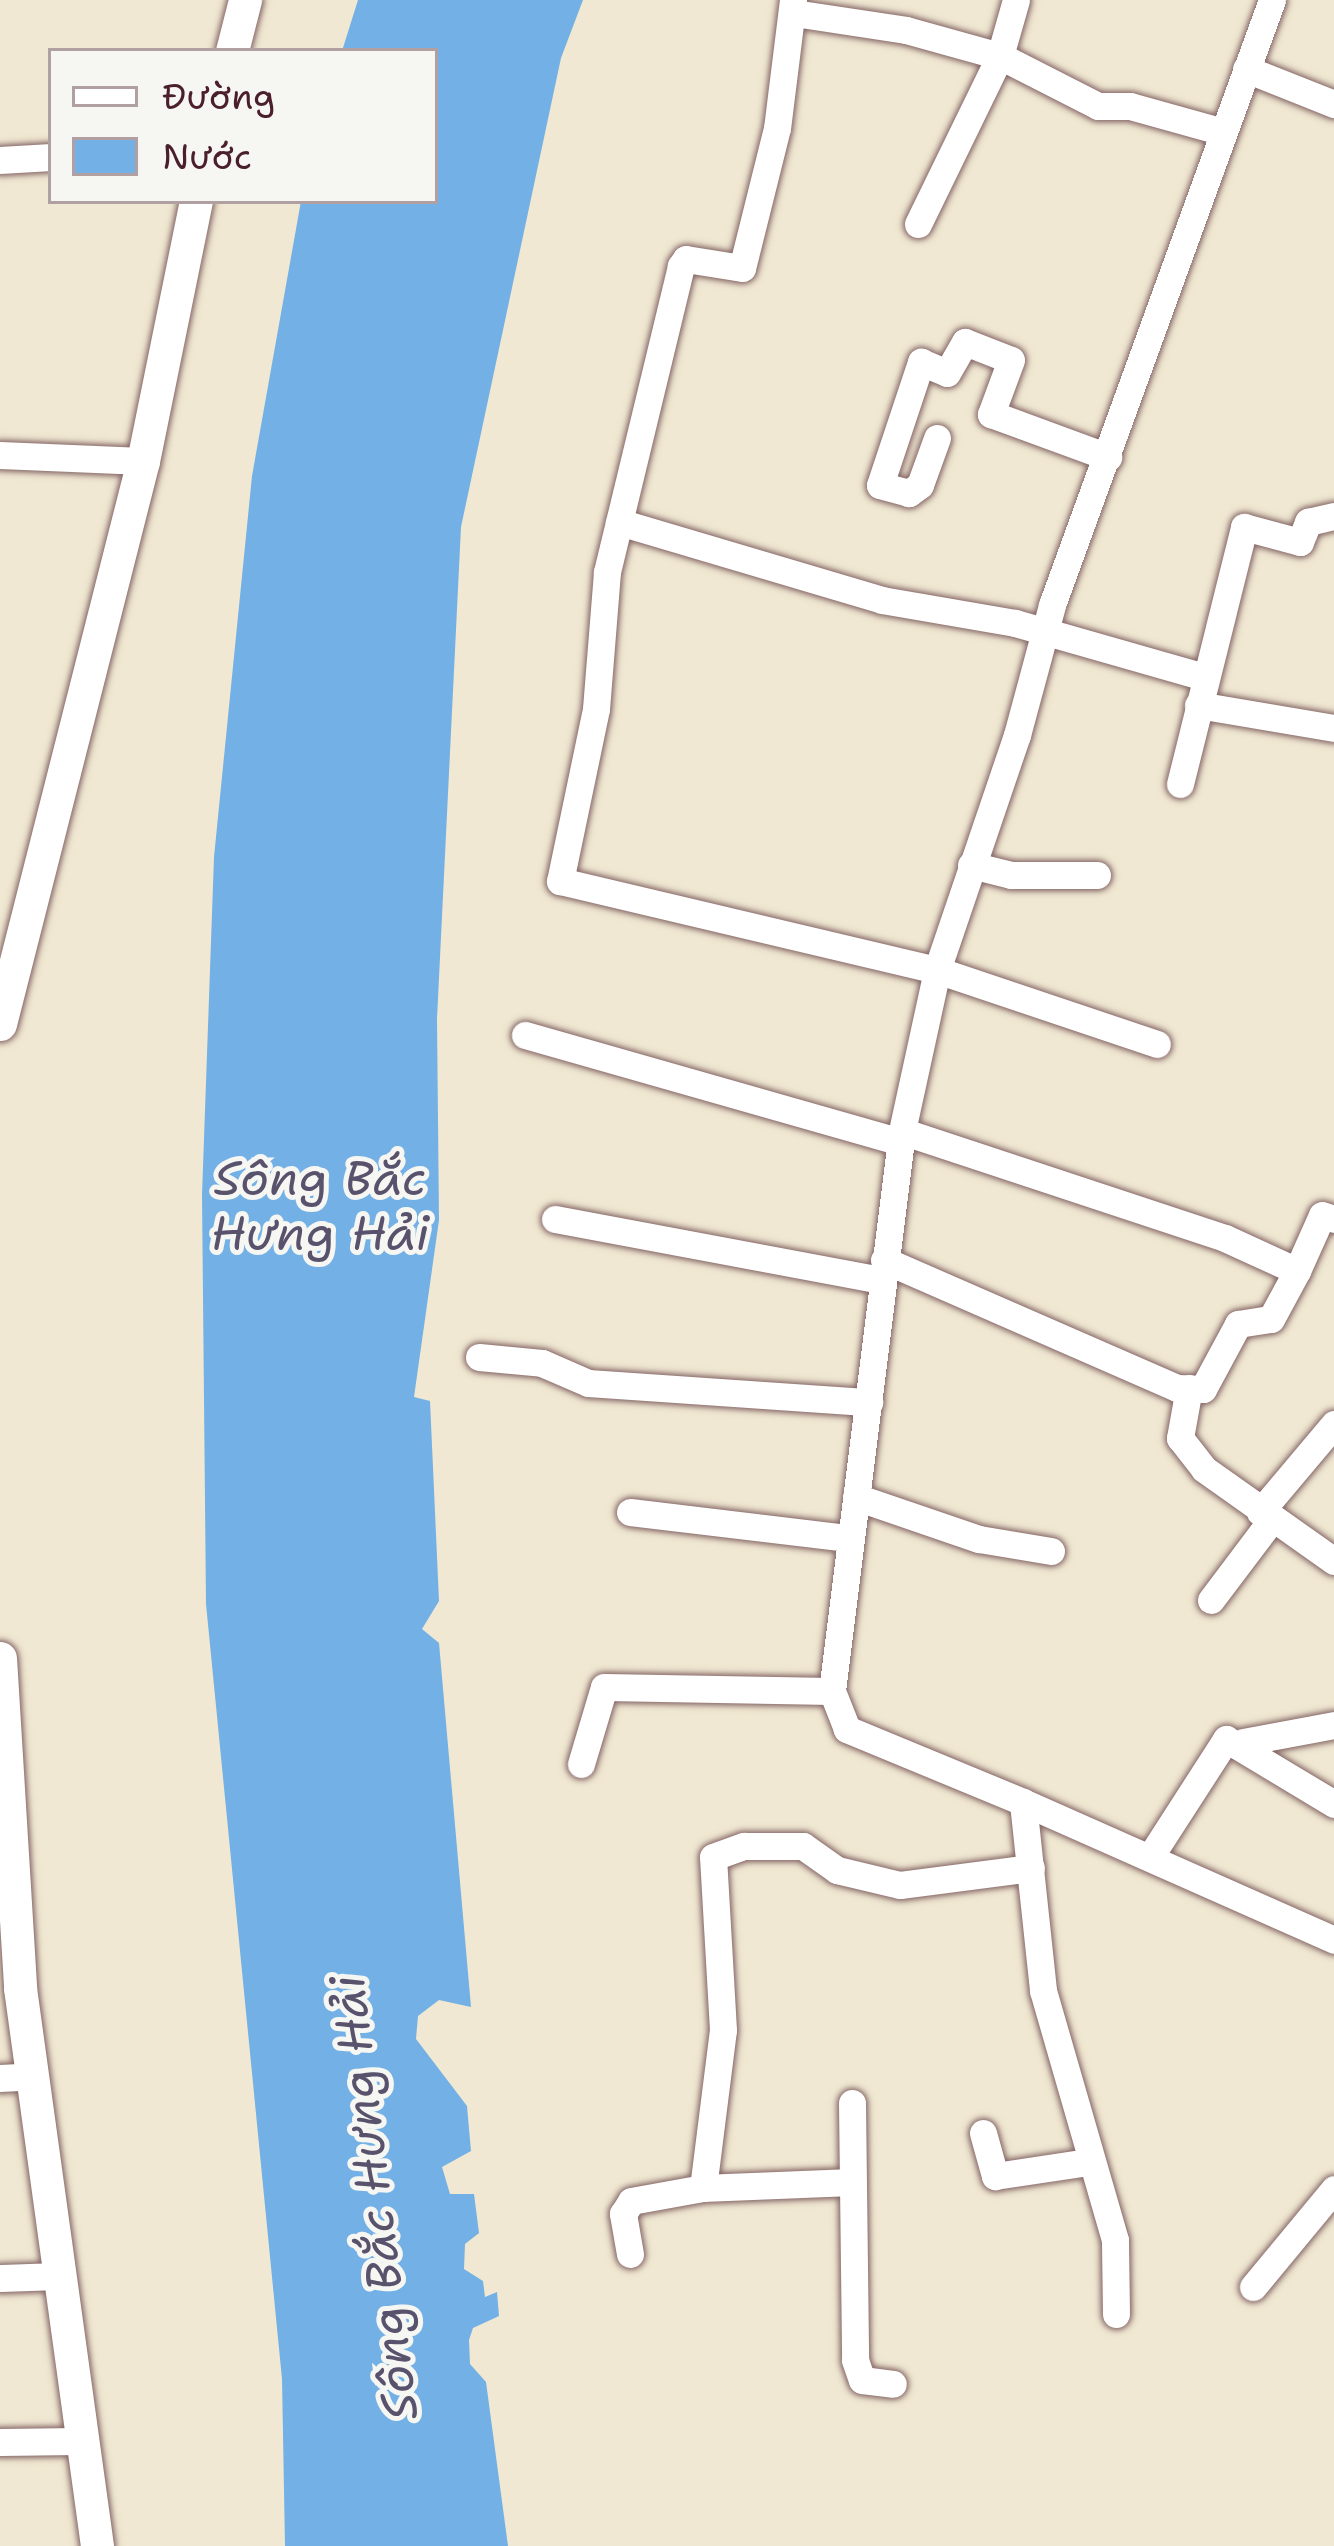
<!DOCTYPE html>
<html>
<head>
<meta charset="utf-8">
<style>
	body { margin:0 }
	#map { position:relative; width:1334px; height:2546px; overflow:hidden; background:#f0e8d2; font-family:"Shantell Sans",sans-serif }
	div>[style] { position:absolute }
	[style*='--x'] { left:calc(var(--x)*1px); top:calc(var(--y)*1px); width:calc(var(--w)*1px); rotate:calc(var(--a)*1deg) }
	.water>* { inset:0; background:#73b0e5 }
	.roads { filter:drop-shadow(0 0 3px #846565) drop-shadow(0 0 3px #846565) }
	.minor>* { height:27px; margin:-13.5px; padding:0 13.5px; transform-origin:13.5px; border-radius:13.5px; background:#fff }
	.tertiary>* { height:33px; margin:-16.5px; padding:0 16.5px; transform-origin:16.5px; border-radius:16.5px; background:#fff }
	span { translate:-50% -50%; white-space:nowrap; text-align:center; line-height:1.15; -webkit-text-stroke:10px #f6f6f2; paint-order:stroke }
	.water-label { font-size:48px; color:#58526c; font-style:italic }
	.legend { position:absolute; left:48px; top:48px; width:390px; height:156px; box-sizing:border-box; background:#f6f6f2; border:3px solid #b1a0a2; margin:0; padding:15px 21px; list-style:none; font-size:36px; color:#4a1f2b }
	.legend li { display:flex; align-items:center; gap:24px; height:60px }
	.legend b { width:60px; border:3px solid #b1a0a2 }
</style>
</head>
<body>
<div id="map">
	<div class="water">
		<div style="clip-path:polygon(358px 0,583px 0,561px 58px,461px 527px,437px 1019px,439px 1220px,414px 1397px,430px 1401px,439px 1601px,422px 1629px,439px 1643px,471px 2007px,439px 2000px,418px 2016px,416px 2039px,467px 2106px,471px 2151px,442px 2167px,450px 2194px,474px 2194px,479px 2233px,465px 2244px,464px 2269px,483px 2281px,485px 2297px,497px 2292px,499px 2316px,473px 2328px,469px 2340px,470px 2364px,486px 2382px,508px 2546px,285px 2546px,282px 2379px,206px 1604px,202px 1195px,214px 857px,252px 476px,301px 201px,435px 201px,435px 51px,342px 51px)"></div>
	</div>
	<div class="roads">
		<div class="minor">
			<div style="--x:793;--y:0;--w:129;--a:97.1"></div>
			<div style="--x:777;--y:128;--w:144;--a:104"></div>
			<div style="--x:742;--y:268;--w:57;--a:-170.9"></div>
			<div style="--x:686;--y:259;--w:9;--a:126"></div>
			<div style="--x:681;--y:266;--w:315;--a:103.6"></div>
			<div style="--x:607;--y:572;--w:137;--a:94.6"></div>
			<div style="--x:596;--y:709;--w:176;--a:101.8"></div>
			<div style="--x:560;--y:881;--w:387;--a:13.3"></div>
			<div style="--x:937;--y:970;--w:232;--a:18.6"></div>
			<div style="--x:794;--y:13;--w:113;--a:8.6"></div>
			<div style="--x:906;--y:30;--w:98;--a:15.5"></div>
			<div style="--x:1000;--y:56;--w:110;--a:27"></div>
			<div style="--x:1098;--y:106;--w:32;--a:0"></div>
			<div style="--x:1130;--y:106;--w:97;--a:15.6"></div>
			<div style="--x:1246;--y:69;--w:95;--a:21.7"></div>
			<div style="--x:0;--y:160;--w:51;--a:-3.4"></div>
			<div style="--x:918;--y:224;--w:187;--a:-64"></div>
			<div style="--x:1000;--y:56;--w:58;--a:-74.1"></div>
			<div style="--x:937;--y:438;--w:50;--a:109.9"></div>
			<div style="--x:920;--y:485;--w:14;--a:144"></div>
			<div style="--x:909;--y:493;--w:30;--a:-165"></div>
			<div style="--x:880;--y:485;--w:130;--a:-71.6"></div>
			<div style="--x:921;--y:362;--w:28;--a:23"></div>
			<div style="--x:947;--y:373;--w:36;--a:-60"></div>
			<div style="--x:965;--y:342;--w:49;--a:21.4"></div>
			<div style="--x:1011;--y:360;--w:58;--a:110.3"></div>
			<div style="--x:991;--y:414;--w:125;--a:20.2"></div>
			<div style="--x:0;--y:455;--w:143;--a:2.4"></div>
			<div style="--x:619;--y:522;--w:274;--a:16.5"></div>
			<div style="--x:882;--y:600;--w:135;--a:9.8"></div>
			<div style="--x:1015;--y:623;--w:197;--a:15.9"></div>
			<div style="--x:1198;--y:705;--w:138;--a:9.6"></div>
			<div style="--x:1180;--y:784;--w:265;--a:-76"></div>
			<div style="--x:1244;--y:527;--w:58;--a:15"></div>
			<div style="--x:1300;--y:542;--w:22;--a:-68"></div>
			<div style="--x:1308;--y:522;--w:27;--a:-13"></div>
			<div style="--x:971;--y:865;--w:41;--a:14"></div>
			<div style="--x:1011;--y:875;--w:86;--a:0"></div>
			<div style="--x:525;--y:1035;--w:391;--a:15.9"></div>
			<div style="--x:555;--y:1219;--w:333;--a:10.6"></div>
			<div style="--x:884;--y:1260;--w:320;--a:23.6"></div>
			<div style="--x:1177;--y:1388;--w:26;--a:2"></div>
			<div style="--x:1203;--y:1389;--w:74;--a:-61.7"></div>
			<div style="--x:1238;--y:1324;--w:33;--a:-9"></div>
			<div style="--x:1271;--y:1319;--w:55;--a:-61.6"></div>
			<div style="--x:1297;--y:1271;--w:79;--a:-155.4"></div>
			<div style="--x:1225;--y:1238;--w:340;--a:-161.7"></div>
			<div style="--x:1297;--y:1271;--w:61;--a:-65.9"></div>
			<div style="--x:1322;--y:1215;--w:13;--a:18"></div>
			<div style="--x:479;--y:1357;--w:63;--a:5.4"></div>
			<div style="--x:542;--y:1363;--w:50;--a:23.5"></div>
			<div style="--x:588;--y:1383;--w:282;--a:3.9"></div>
			<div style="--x:1189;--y:1388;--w:51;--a:100.2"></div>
			<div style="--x:1180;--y:1438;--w:39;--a:52"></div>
			<div style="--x:1204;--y:1469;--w:159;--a:35.3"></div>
			<div style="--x:856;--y:1497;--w:130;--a:18.9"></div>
			<div style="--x:979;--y:1539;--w:73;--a:9.5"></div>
			<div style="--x:630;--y:1512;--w:220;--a:6.8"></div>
			<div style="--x:1260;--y:1512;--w:115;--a:-49.9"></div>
			<div style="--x:1211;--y:1600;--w:101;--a:-53"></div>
			<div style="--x:1243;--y:1742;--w:93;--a:-10.6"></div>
			<div style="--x:581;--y:1764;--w:80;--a:-73.4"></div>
			<div style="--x:604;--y:1687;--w:228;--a:1"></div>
			<div style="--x:1023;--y:1802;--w:340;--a:23.9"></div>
			<div style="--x:1152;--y:1854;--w:137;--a:-57.2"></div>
			<div style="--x:1226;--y:1739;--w:126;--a:31"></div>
			<div style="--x:0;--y:2078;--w:33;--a:-3"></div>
			<div style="--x:852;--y:2103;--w:257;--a:89.3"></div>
			<div style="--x:855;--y:2360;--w:21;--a:71"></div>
			<div style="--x:862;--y:2380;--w:31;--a:7"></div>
			<div style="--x:983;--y:2133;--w:45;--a:74.4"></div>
			<div style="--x:995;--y:2176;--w:95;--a:-8.5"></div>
			<div style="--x:851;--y:2182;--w:148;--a:177.7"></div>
			<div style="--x:703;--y:2188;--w:159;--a:-82.8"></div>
			<div style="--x:723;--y:2030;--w:173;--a:-93.3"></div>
			<div style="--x:713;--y:1857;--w:33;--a:-20"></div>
			<div style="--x:744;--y:1846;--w:59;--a:0"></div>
			<div style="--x:803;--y:1846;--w:42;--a:35.2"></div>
			<div style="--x:837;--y:1870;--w:65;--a:13.4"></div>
			<div style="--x:900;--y:1885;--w:132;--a:-7.4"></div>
			<div style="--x:630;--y:2254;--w:41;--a:-99.9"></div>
			<div style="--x:623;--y:2214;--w:15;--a:-58"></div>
			<div style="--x:631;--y:2201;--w:73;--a:-10.2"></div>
			<div style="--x:0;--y:2278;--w:59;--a:-1.9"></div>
			<div style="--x:1253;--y:2287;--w:127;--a:-50.4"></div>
			<div style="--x:1116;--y:2314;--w:74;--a:-90.8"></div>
			<div style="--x:1115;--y:2240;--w:260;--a:-106.1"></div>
			<div style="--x:1043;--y:1990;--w:189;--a:-96.1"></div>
			<div style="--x:1023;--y:1802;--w:191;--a:-157.5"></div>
			<div style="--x:847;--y:1729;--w:41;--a:-111.5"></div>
			<div style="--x:832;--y:1691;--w:564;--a:-82.87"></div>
			<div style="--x:902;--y:1131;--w:165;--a:-77.7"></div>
			<div style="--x:937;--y:970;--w:248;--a:-71.2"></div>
			<div style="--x:1017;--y:735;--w:135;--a:-74.9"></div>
			<div style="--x:1052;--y:605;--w:644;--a:-70.02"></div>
			<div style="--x:0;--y:2442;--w:78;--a:-0.7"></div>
		</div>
		<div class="tertiary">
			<div style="--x:232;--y:51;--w:53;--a:-75.7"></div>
			<div style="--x:0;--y:1024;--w:581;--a:-75.75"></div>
			<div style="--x:143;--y:461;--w:265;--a:-78.5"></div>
			<div style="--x:0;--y:1658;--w:331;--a:86.5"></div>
			<div style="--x:20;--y:1988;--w:563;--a:82.14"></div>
		</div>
	</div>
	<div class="water-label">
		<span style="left:320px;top:1206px">Sông Bắc<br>Hưng Hải</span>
		<span style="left:374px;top:2198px;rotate:-97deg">Sông Bắc Hưng Hải</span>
	</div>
	<ul class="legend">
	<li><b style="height:15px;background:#fff"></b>Đường</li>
	<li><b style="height:33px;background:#73b0e5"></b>Nước</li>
	</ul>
</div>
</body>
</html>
